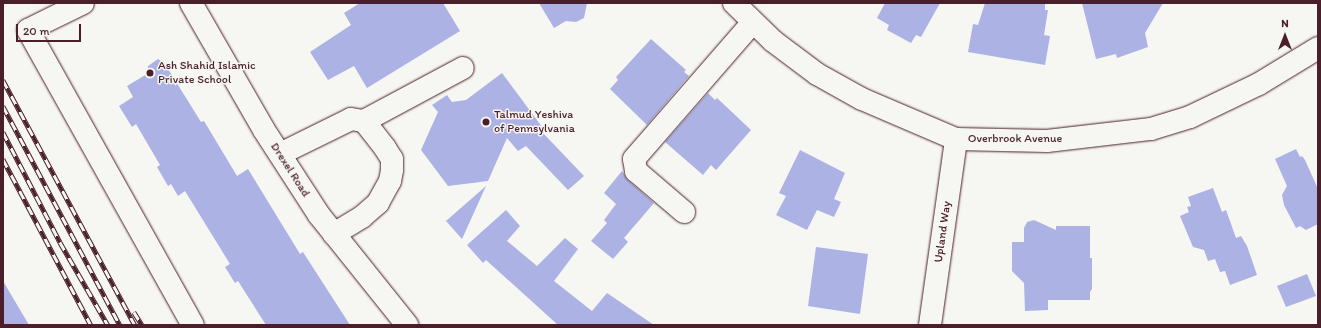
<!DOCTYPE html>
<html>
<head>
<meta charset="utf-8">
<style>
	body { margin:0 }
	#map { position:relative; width:1321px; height:328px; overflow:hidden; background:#f6f6f2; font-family:Itim,sans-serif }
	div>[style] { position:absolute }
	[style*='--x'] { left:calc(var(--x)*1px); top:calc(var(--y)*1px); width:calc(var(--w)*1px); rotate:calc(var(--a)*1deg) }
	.building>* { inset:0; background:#acb3e4 }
	.roads { filter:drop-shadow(0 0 1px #4a1f2b) drop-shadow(0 0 1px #4a1f2b) }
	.minor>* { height:22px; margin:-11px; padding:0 11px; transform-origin:11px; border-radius:11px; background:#f6f6f2 }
	.rail>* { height:4.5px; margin-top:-2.25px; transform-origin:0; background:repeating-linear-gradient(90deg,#f6f6f2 0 9px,#4a1f2b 0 18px); box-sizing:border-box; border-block:1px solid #4a1f2b }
	.dots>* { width:11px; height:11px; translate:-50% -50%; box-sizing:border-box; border:2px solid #f6f6f2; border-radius:50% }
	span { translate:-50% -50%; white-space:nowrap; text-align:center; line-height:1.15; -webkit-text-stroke:3px #f6f6f2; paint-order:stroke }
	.poi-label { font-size:12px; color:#4a1f2b }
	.left { translate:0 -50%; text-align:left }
	.street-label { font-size:12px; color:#4a1f2b }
	.frame { position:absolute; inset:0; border:4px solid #4a1f2b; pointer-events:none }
	.north { position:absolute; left:1265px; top:16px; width:40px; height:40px; -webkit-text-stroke:3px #f6f6f2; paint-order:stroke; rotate:0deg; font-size:11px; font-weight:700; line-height:16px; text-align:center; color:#4a1f2b }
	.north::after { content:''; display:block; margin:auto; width:14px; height:18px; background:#4a1f2b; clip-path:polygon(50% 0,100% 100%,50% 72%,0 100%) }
	.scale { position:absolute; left:16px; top:24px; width:65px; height:18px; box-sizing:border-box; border:2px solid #4a1f2b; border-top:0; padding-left:5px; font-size:12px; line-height:14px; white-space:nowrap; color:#4a1f2b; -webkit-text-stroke:3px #f6f6f2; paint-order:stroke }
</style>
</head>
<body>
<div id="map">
	<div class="building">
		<div style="clip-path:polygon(360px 3px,443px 3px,460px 31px,367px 88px,354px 66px,328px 80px,310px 52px,351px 25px,344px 13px)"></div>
		<div style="clip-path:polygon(539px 3px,587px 3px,584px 18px,576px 22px,566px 21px,554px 28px)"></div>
		<div style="clip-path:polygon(885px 3px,940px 3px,921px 37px,916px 35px,911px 43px,887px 30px,889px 25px,877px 18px)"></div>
		<div style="clip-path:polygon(985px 3px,1045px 3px,1045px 10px,1048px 10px,1044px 35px,1050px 36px,1045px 65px,968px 52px,973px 24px,978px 25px)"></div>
		<div style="clip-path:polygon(1082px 3px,1163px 3px,1145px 33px,1148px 47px,1117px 58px,1116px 54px,1096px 59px)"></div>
		<div style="clip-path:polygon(651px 39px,686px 70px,684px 72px,689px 76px,647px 125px,610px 89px,618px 80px,616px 77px)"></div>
		<div style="clip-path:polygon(158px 59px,165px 64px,201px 122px,204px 121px,237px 176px,248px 169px,300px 254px,303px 252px,350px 325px,266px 325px,238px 281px,235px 283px,225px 267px,230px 264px,185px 191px,178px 196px,171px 184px,168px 186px,157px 167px,160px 165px,136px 124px,132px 127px,119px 106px,133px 97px,127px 86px,147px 74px,148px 66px)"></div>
		<div style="clip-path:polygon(502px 73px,545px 131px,543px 133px,584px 176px,568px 190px,526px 146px,518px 151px,507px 138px,488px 181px,448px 186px,421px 150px,438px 112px,432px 105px,447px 95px,452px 102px,466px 100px)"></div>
		<div style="clip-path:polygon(708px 93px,715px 100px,717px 98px,751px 130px,716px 170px,711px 165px,703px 175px,665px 142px)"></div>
		<div style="clip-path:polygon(1296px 149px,1300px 157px,1302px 156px,1305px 160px,1318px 189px,1318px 224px,1306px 230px,1300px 226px,1296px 228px,1284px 205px,1282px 195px,1287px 186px,1275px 159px)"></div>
		<div style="clip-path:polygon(800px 150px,845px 173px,834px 199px,841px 202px,834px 217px,817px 210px,807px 230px,776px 215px,786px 196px,779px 193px)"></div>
		<div style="clip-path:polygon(622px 171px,628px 180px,654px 203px,624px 238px,628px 242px,613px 259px,591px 241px,607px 223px,604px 220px,616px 204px,604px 193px)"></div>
		<div style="clip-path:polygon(486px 186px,462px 239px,446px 221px)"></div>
		<div style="clip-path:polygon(1213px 188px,1222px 212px,1226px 210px,1236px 238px,1241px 236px,1247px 246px,1257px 275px,1230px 285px,1225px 271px,1220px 272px,1215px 259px,1208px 261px,1204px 250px,1193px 247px,1180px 216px,1189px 212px,1187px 207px,1191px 206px,1188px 197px)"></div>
		<div style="clip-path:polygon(506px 210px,520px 226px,507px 241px,537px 266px,565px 238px,578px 249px,554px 281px,592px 311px,607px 293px,654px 325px,558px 325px,486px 260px,483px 263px,467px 245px)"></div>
		<div style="clip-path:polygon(1034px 220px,1056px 230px,1056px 226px,1090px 226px,1090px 258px,1092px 258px,1092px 289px,1090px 292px,1090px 300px,1048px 300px,1048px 310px,1025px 311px,1024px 283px,1012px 271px,1012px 242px,1024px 242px,1024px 228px,1027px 222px)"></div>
		<div style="clip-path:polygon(816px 247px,868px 254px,860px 314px,808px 306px)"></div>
		<div style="clip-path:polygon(1307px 274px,1316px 296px,1286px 307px,1277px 286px)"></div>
		<div style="clip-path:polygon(3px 281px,29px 325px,3px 325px)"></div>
	</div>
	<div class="roads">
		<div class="minor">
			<div style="--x:83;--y:3;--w:61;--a:153.9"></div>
			<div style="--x:28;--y:30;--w:338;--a:60.8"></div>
			<div style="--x:191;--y:3;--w:146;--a:60.1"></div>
			<div style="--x:264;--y:130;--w:101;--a:57.1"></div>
			<div style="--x:319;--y:215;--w:141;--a:51.3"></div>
			<div style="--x:734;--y:3;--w:54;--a:44.3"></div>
			<div style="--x:773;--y:41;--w:55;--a:36.9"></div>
			<div style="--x:817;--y:74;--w:51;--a:29.1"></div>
			<div style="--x:862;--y:99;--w:102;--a:23.1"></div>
			<div style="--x:956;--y:139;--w:91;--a:1.3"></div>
			<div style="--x:1047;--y:141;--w:105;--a:-6.6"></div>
			<div style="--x:1151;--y:129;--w:41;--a:-17.1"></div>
			<div style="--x:1190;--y:117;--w:76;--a:-25.6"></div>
			<div style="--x:1259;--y:84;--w:69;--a:-31.4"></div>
			<div style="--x:364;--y:121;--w:112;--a:-28.2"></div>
			<div style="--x:280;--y:154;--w:79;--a:-26.2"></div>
			<div style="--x:351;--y:119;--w:13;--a:9"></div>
			<div style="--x:364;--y:121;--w:34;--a:52"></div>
			<div style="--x:385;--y:148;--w:13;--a:58"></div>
			<div style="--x:392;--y:159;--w:11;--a:90"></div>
			<div style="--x:392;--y:170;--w:11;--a:100"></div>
			<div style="--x:390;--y:181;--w:25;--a:119"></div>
			<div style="--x:378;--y:203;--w:21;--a:139"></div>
			<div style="--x:362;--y:217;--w:33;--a:149"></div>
			<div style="--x:684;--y:212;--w:63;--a:-139.5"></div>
			<div style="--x:636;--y:171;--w:12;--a:-99"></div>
			<div style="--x:634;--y:159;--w:181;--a:-49"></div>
			<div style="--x:930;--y:325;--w:188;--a:-82"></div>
		</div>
	</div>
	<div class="rail">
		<div style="--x:3;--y:80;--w:278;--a:61.7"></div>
		<div style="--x:3;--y:106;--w:248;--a:61.9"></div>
		<div style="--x:3;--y:132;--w:124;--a:62.6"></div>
		<div style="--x:60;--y:242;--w:96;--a:60"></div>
		<div style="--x:3;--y:159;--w:188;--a:62.1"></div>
		<div style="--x:134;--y:312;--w:15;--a:58"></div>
	</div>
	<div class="dots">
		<div style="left:150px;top:73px;background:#4a1f2b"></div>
		<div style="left:486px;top:122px;background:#4a1f2b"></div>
	</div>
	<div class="poi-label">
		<span class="left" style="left:158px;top:73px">Ash Shahid Islamic<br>Private School</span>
		<span class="left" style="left:494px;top:122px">Talmud Yeshiva<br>of Pennsylvania</span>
	</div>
	<div class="street-label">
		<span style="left:1015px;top:139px">Overbrook Avenue</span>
		<span style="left:290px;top:170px;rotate:57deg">Drexel Road</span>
		<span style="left:943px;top:232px;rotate:-82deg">Upland Way</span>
	</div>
	<div class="frame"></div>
	<div class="north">N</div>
	<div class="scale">20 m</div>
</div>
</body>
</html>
